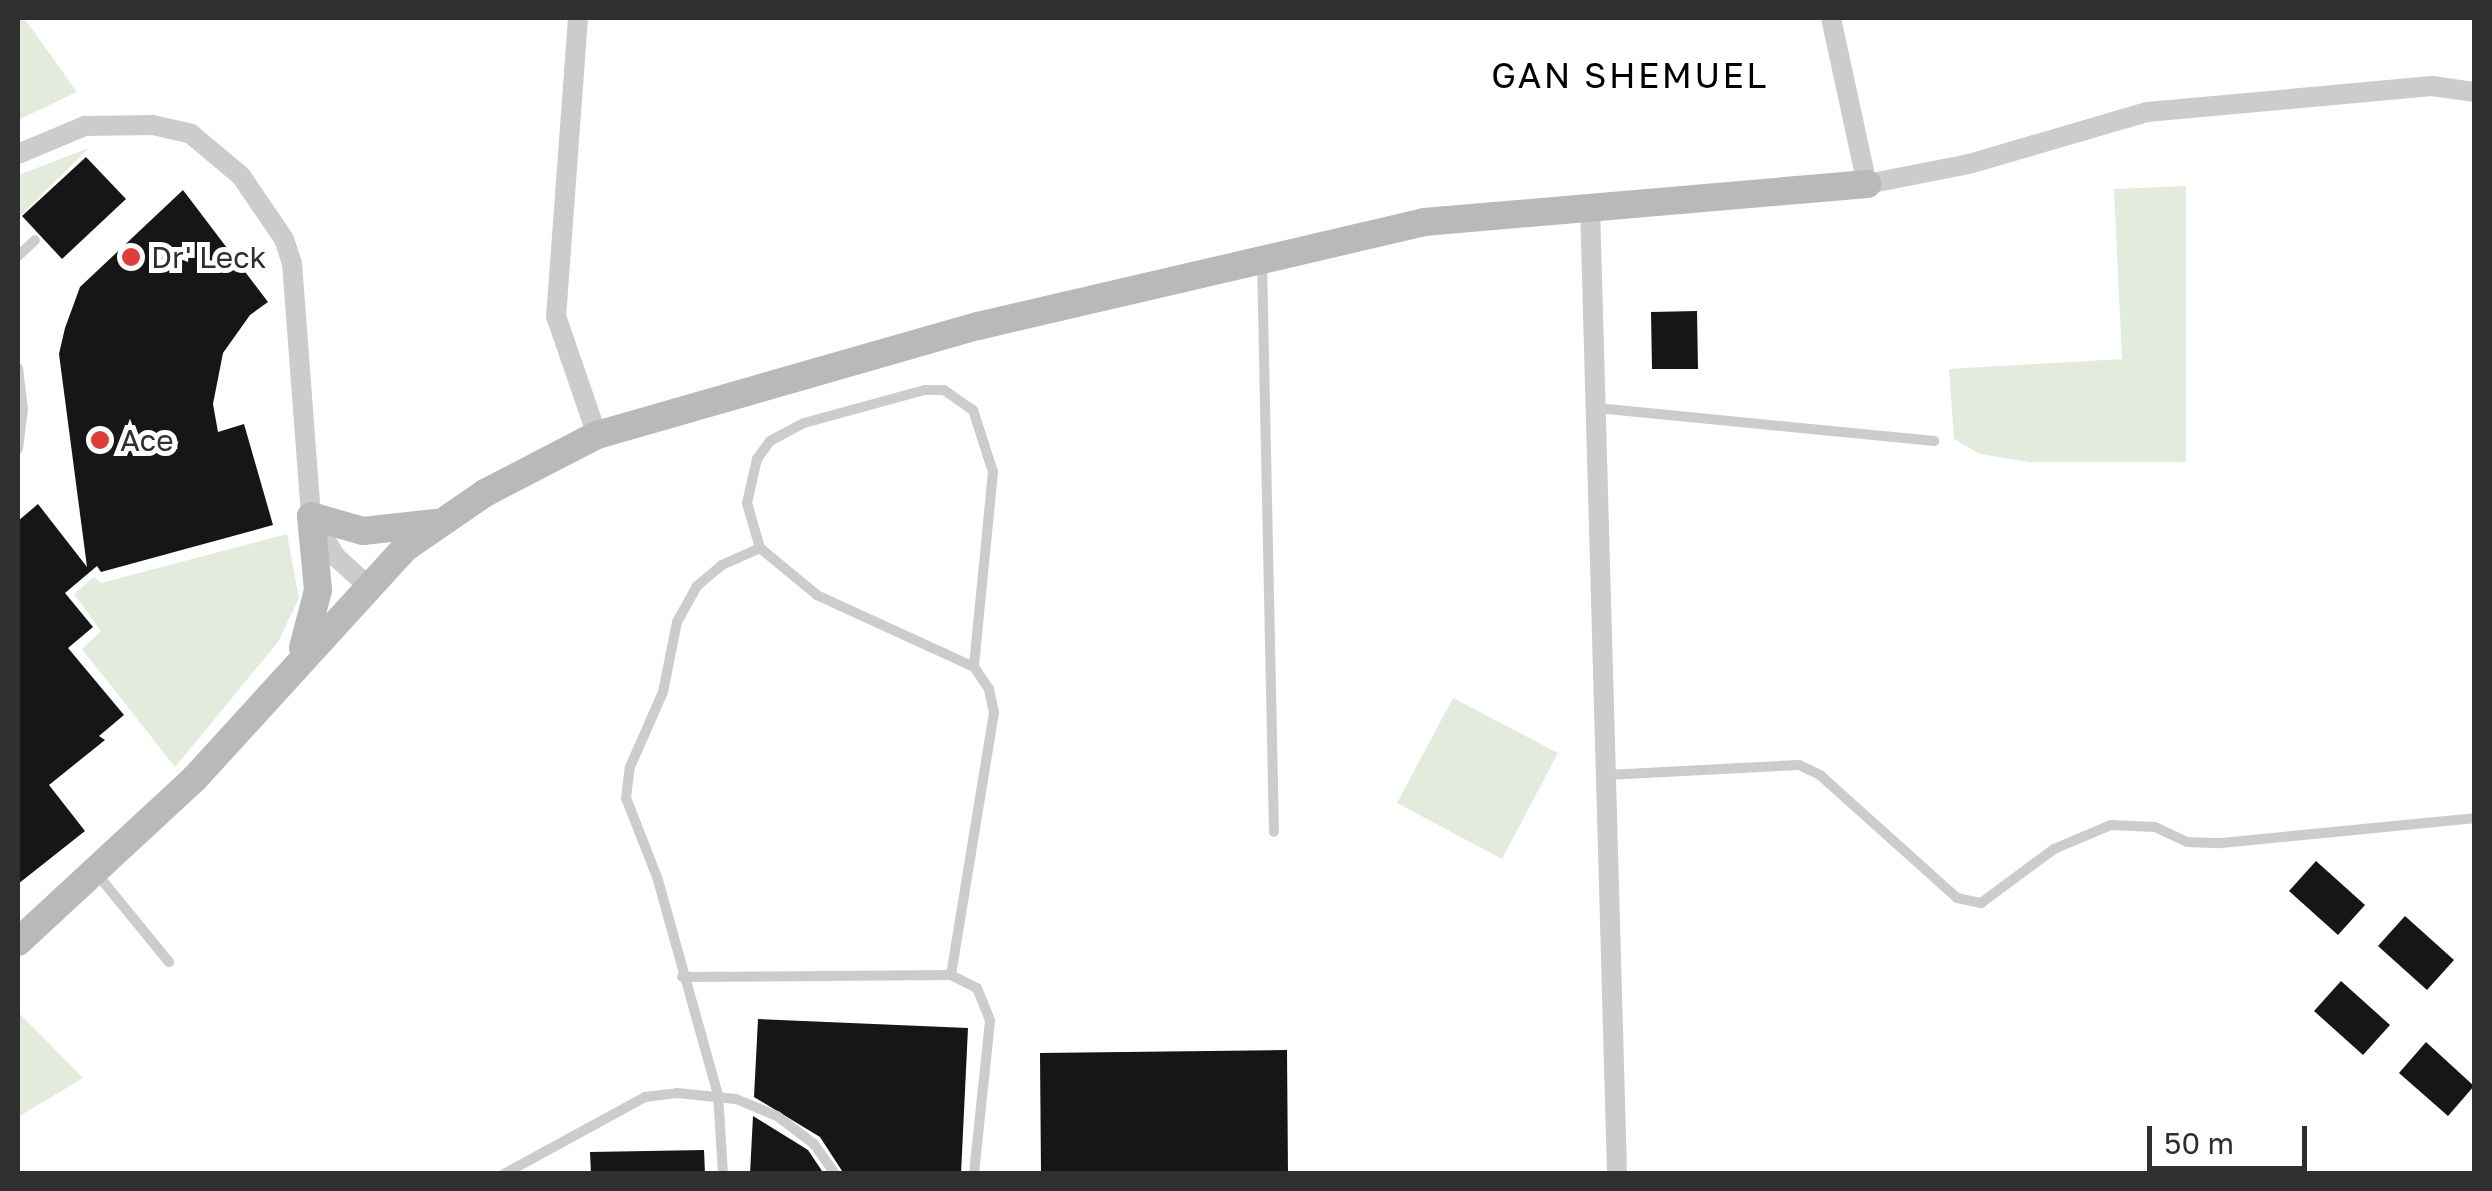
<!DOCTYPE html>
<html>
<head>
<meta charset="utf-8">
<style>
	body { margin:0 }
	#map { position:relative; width:2492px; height:1191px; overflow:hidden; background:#fff; font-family:"Golos Text",sans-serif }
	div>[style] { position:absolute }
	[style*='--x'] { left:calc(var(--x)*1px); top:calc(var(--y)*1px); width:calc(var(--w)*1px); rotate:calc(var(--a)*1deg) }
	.green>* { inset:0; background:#e3ebdd }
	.building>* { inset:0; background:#161616 }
	.lane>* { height:10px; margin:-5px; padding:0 5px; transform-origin:5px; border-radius:5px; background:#ccc }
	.street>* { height:20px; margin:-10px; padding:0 10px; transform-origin:10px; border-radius:10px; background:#ccc }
	.secondary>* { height:28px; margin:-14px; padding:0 14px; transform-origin:14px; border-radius:14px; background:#b9b9b9 }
	.dots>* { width:28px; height:28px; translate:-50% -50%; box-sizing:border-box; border:5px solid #fff; border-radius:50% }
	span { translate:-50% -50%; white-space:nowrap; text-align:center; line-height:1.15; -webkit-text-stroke:10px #fff; paint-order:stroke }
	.poi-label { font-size:30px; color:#2f2f2f }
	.left { translate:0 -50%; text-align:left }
	.quarter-label { font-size:35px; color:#000; letter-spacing:2.5px }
	.frame { position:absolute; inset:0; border:20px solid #2f2f2f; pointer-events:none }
	.scale { position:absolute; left:2147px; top:1126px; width:160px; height:45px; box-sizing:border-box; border:5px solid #2f2f2f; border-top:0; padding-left:12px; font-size:30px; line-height:35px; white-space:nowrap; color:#2f2f2f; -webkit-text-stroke:8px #fff; paint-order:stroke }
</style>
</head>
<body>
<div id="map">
	<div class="green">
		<div style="clip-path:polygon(18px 18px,24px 18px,77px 92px,18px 120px)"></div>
		<div style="clip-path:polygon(89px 148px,18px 218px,19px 175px)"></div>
		<div style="clip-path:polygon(2186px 186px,2186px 462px,2030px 462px,1980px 454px,1954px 439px,1949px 369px,2122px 359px,2114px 189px)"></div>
		<div style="clip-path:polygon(287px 534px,299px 598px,278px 642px,175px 767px,82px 649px,101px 631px,74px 594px,94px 577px,101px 583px)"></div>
		<div style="clip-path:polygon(1453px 698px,1558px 753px,1502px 859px,1397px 803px)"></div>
		<div style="clip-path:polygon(18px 1012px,83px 1078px,18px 1117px)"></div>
	</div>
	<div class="building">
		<div style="clip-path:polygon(86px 157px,126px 199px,62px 259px,22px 216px)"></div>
		<div style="clip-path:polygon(183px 190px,268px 302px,250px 315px,223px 353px,213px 404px,218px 432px,244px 424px,273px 525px,101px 572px,97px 566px,65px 593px,93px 627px,68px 648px,124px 715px,99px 736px,105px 740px,49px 785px,85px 831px,18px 884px,18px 521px,38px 504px,87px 567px,59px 354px,65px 328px,80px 287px)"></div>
		<div style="clip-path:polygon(1697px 311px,1698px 369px,1652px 369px,1651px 312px)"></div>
		<div style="clip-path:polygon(2316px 861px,2365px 905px,2338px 935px,2289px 891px)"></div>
		<div style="clip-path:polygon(2405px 916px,2454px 960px,2427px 990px,2378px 946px)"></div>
		<div style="clip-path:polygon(2341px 981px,2390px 1025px,2363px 1055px,2314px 1011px)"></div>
		<div style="clip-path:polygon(758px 1019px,968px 1028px,961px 1174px,844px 1174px,820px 1137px,754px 1097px)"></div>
		<div style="clip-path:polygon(2426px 1042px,2474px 1086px,2448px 1116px,2399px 1073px)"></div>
		<div style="clip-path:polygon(1287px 1050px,1288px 1174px,1041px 1174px,1040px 1053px)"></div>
		<div style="clip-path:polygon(753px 1116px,808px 1150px,824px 1174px,750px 1174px)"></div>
		<div style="clip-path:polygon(704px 1150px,705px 1174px,591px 1174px,590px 1152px)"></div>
	</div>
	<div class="lane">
		<div style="--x:18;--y:256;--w:23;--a:-43"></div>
		<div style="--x:1262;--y:261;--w:571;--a:88.8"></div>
		<div style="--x:18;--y:368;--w:41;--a:83"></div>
		<div style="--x:23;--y:409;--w:40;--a:97.1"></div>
		<div style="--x:1597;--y:408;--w:339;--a:5.6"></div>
		<div style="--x:1607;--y:775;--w:192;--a:-3"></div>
		<div style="--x:1799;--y:765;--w:23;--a:25"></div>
		<div style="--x:1820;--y:775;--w:184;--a:41.9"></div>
		<div style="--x:1957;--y:898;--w:25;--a:12"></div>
		<div style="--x:1981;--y:903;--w:91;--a:-36.5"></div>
		<div style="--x:2054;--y:849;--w:62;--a:-22.8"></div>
		<div style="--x:2111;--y:825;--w:44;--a:2.6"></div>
		<div style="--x:2155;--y:827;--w:35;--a:25"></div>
		<div style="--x:2187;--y:842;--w:34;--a:2"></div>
		<div style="--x:2221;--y:843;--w:254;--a:-5.6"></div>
		<div style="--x:97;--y:874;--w:114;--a:50.7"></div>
		<div style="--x:951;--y:975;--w:266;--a:-80.7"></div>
		<div style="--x:994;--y:713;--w:25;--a:-102"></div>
		<div style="--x:989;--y:689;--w:27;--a:-124"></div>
		<div style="--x:974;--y:667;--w:173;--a:-155.4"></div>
		<div style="--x:817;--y:595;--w:74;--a:-140.5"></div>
		<div style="--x:760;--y:548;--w:47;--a:-106.1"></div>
		<div style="--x:747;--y:503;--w:45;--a:-77.2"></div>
		<div style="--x:757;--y:459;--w:22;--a:-54"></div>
		<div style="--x:770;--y:441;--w:38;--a:-28"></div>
		<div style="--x:804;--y:423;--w:125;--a:-15.3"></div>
		<div style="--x:925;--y:390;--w:19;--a:0"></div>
		<div style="--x:944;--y:390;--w:35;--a:35"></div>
		<div style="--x:973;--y:410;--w:65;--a:72.1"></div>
		<div style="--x:993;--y:472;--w:196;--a:95.6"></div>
		<div style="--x:682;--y:977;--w:269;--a:-0.4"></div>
		<div style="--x:951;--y:975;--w:29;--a:27"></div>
		<div style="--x:977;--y:988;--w:35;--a:68"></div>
		<div style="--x:990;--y:1021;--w:154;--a:96"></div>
		<div style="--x:504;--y:1174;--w:161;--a:-28.6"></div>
		<div style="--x:645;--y:1097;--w:32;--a:-7"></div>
		<div style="--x:677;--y:1093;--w:59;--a:5.8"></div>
		<div style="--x:736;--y:1099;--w:44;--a:22.5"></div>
		<div style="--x:777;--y:1116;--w:46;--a:37.1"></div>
		<div style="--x:814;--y:1144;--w:37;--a:55"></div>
		<div style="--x:723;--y:1174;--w:79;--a:-93.6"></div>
		<div style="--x:718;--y:1095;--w:226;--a:-105.6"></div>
		<div style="--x:657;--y:877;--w:85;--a:-111.4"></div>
		<div style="--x:626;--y:798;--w:31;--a:-83"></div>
		<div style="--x:630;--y:767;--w:82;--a:-66.3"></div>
		<div style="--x:663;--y:692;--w:71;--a:-78.7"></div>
		<div style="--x:677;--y:622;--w:41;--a:-60.9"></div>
		<div style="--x:697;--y:586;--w:33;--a:-40"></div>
		<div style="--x:722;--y:565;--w:42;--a:-24.1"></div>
	</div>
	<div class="street">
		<div style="--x:578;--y:18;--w:299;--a:94.2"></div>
		<div style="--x:556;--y:316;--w:126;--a:71"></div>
		<div style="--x:1831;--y:18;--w:170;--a:77.8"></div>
		<div style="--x:1867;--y:184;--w:104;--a:-11.1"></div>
		<div style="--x:1969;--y:164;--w:185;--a:-16.3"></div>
		<div style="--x:2147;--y:112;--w:286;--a:-5.2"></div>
		<div style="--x:2432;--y:86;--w:42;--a:8.1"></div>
		<div style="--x:18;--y:154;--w:73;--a:-22.7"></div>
		<div style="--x:85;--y:126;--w:68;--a:-0.8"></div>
		<div style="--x:153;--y:125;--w:39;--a:13"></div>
		<div style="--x:191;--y:134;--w:65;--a:40"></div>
		<div style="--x:241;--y:176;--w:76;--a:55.7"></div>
		<div style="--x:284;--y:239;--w:25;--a:72"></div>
		<div style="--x:292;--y:263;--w:254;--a:85.7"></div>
		<div style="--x:311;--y:516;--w:48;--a:58.6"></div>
		<div style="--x:336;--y:557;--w:42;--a:42.1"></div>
		<div style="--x:1590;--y:206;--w:968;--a:88.4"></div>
	</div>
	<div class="secondary">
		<div style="--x:303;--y:648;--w:60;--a:-75.5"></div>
		<div style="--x:318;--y:590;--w:74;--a:-95.4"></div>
		<div style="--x:311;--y:516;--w:54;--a:16.1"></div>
		<div style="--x:363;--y:531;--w:73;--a:-6.3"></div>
		<div style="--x:18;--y:942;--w:241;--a:-42.8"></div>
		<div style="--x:195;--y:778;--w:311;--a:-47.6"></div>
		<div style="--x:405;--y:548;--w:97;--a:-34.5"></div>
		<div style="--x:485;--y:493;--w:126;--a:-27.4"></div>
		<div style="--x:597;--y:435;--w:396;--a:-16"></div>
		<div style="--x:978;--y:326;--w:458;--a:-13.1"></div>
		<div style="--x:1424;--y:222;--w:445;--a:-4.9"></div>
	</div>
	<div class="dots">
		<div style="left:131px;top:257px;background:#de3e39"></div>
		<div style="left:100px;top:440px;background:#de3e39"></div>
	</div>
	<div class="poi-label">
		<span class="left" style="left:151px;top:257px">Dr' Leck</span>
		<span class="left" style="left:120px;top:440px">Ace</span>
	</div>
	<div class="quarter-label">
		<span style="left:1630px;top:75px">GAN SHEMUEL</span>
	</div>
	<div class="frame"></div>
	<div class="scale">50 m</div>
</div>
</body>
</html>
